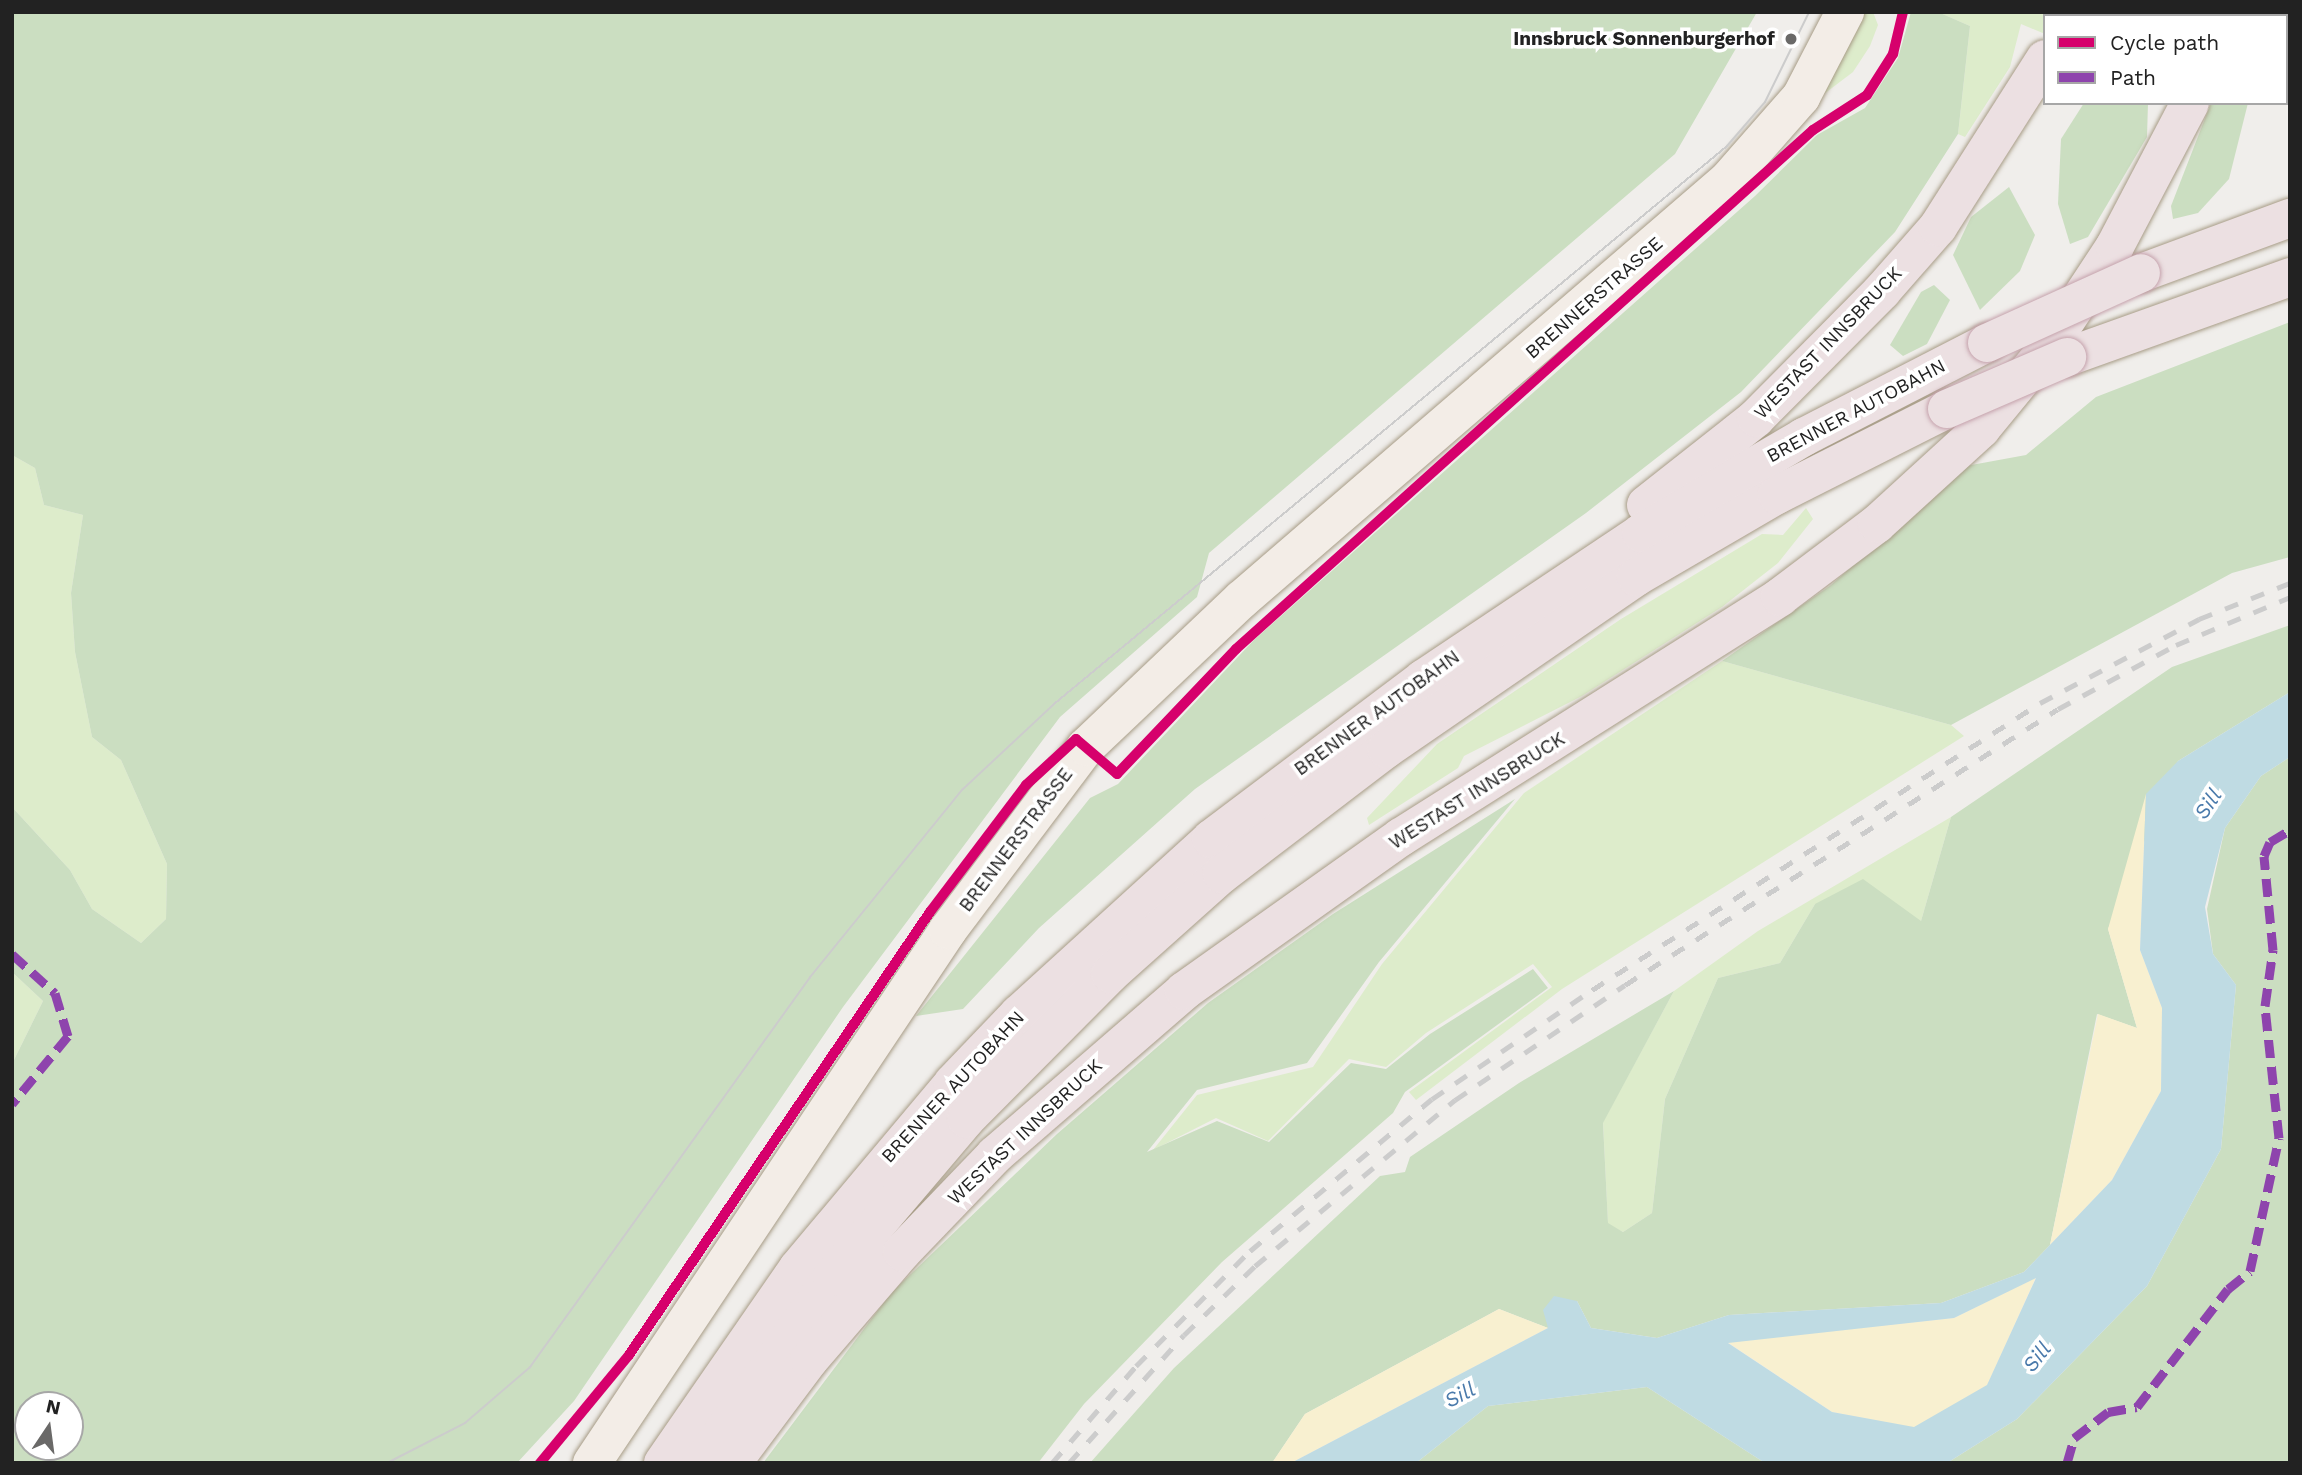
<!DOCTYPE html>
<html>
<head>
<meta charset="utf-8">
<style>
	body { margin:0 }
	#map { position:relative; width:2302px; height:1475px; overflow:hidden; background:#f0eeeb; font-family:"Work Sans",sans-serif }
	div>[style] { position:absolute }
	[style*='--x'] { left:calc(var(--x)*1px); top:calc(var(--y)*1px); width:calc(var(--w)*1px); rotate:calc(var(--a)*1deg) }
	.grass>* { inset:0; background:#ddeccb }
	.forest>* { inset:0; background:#cbdec1 }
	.sand>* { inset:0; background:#f8f0d0 }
	.water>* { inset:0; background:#bfdbe3 }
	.highway-tunnel>* { height:38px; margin-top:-19px; transform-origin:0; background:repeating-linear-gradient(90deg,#c7c5c3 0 38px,transparent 0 57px) }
	.roads { filter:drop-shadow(0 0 2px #a79c86) drop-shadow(0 0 2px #a79c86) }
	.primary>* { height:38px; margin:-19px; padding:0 19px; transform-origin:19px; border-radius:19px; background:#f3ede7 }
	.highway>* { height:38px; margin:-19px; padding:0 19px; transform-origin:19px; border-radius:19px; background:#ece0e2 }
	.tram>* { height:2px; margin:-1px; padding:0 1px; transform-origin:1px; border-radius:1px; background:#ccc }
	.rail>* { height:5px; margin-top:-2.5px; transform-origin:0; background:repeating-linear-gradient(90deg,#ccc 0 14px,transparent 0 28px) }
	.bridges { filter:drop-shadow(0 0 2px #c5a2ac) drop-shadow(0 0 2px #c5a2ac) }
	.highway-bridge>* { height:38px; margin:-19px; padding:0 19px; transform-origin:19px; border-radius:19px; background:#ece0e2 }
	.quiet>* { height:9px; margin-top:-4.5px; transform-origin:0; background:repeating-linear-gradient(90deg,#8e44ad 0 18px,transparent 0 27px) }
	.cycleway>* { height:10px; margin:-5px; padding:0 5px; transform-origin:5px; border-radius:5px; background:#d6006c }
	.dots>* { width:19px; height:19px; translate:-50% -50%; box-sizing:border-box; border:4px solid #fff; border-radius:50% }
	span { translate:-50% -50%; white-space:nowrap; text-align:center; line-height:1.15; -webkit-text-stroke:7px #fff; paint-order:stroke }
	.poi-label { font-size:19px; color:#222; font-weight:700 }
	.right { translate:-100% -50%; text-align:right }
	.street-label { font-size:19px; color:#222 }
	.water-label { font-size:21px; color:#4a7aab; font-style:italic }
	.frame { position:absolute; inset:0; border:14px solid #222; pointer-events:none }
	.legend { position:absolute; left:2043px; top:14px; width:245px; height:91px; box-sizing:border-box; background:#fff; border:2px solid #a7a7a7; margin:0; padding:9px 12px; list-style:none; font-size:21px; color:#222 }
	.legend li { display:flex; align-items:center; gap:14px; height:35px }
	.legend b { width:35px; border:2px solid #a7a7a7 }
	.north { position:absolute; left:14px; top:1391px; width:70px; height:70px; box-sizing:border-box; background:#fff; border:2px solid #a7a7a7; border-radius:50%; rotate:13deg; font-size:19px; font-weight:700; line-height:28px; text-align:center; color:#222 }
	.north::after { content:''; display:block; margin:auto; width:24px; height:32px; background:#6a6968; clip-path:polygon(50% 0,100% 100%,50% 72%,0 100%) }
</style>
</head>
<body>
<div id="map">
	<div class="grass">
		<div style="clip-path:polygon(1863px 12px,1873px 12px,1878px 25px,1870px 46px,1853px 72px,1824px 94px)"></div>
		<div style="clip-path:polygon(2052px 12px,2062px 16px,2045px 16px,2045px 34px,2021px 24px,2010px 67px,1965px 137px,1958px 134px,1970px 26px,1940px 13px)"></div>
		<div style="clip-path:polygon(12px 455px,35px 468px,44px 505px,83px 515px,71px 593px,75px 652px,92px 737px,121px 760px,167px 864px,166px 919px,141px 943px,92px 909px,70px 870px,12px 807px)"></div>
		<div style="clip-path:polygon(1806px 508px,1813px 519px,1778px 563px,1722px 607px,1582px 696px,1464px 756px,1458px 768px,1369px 825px,1367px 818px,1437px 744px,1621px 619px,1762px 534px,1783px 535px)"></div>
		<div style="clip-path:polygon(1722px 661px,1951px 725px,1964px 736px,1562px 989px,1416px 1100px,1409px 1092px,1552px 987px,1533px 964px,1426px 1033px,1386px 1067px,1349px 1059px,1268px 1141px,1216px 1118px,1153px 1150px,1197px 1095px,1313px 1067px,1382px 964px,1524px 793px)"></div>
		<div style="clip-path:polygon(1951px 817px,1921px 921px,1815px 904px,1780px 963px,1718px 978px,1665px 1099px,1652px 1213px,1623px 1232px,1608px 1224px,1603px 1122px,1674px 991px,1758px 931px)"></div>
		<div style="clip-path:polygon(12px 972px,43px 1001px,12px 1064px)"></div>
	</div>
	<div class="forest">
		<div style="clip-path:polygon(evenodd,12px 12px,1757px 12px,1675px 154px,1209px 553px,1197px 597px,1060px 717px,843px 1007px,574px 1401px,517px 1463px,12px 1463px,12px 1064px,43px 1001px,12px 972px,12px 807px,70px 870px,92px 909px,141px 943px,166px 919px,167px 864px,121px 760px,92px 737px,75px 652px,71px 593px,83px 515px,44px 505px,35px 468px,12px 455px,12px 12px,70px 1405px,70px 1447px,28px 1447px,28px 1405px,70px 1405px)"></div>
		<div style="clip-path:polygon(1911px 12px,1938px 12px,1970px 26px,1958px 134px,1895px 232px,1741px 392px,1586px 513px,1195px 789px,1039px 928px,963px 1009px,916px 1016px,1090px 798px,1118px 784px,1254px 640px,1755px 196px,1817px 135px,1865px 108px,1898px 58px)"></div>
		<div style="clip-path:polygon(2052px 12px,2290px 12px,2290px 80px,2286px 16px)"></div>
		<div style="clip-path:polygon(2084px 103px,2148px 103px,2147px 137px,2088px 237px,2070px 244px,2058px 204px,2061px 139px)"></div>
		<div style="clip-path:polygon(2211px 103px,2248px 103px,2229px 179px,2198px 213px,2173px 219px,2171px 206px)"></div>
		<div style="clip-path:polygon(2009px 187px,2035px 235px,2020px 271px,1980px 310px,1953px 255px,1971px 217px)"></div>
		<div style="clip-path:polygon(1934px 285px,1950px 300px,1927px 344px,1903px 356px,1890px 345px,1921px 292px)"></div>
		<div style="clip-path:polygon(2290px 322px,2290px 557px,2232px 573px,1951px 725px,1722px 661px,1831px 585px,1966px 466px,2026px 455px,2096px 397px)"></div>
		<div style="clip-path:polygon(2290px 625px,2290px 692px,2178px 761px,2108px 929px,2137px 1028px,2097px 1014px,2050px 1245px,2024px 1272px,1941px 1303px,1729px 1315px,1657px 1338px,1591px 1328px,1577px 1301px,1548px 1328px,1499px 1309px,1305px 1414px,1272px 1463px,1090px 1463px,1174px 1368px,1380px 1176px,1405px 1172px,1410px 1157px,1519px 1083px,1674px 991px,1603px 1123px,1608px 1223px,1623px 1232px,1652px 1213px,1665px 1099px,1718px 978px,1780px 963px,1815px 904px,1863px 879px,1921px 921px,1951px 817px,2172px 667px)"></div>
		<div style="clip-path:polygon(2290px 757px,2290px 1463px,1947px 1463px,2017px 1419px,2147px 1286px,2221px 1149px,2236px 985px,2213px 954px,2207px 909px,2225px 828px,2261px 776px)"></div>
		<div style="clip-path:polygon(1515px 799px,1379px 962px,1307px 1063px,1197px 1090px,1147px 1152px,1217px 1121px,1269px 1142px,1351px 1063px,1386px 1069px,1430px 1034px,1533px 969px,1548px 988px,1405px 1092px,1393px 1113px,1222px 1262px,1084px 1404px,1038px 1463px,763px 1463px,891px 1293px,1057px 1134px,1208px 1003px,1333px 914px)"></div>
		<div style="clip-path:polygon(1647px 1387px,1765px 1463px,1416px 1463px,1488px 1406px)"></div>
	</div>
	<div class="sand">
		<div style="clip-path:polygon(2146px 794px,2140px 950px,2162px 1008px,2161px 1091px,2112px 1180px,2050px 1245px,2098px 1014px,2137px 1028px,2108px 929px)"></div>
		<div style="clip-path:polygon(2036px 1277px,1987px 1386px,1914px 1428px,1832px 1412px,1727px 1342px,1954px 1318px)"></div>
		<div style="clip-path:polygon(1499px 1309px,1548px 1328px,1291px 1463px,1272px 1463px,1305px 1414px)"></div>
	</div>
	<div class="water">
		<div style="clip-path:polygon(evenodd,2290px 692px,2290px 757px,2261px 776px,2225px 828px,2205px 907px,2213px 954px,2236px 985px,2221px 1149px,2147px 1286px,2017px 1419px,1947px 1463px,1765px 1463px,1647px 1387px,1488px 1406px,1416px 1463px,1291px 1463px,1548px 1328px,1543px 1310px,1554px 1296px,1577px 1301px,1591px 1328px,1657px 1338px,1729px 1315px,1941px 1303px,2024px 1272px,2112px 1180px,2161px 1091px,2162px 1008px,2140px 950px,2146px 794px,2178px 761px,2290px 692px,2036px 1278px,1987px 1385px,1914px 1427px,1832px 1412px,1728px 1343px,1954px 1318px,2036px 1278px)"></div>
	</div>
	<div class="highway-tunnel">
		<div style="--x:2067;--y:16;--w:4;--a:-63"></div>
		<div style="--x:2225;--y:16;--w:4;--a:-76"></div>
	</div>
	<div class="roads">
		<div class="primary">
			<div style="--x:592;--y:1463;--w:641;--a:-56.26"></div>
			<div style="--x:948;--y:930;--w:229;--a:-53"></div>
			<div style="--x:1086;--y:747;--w:214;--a:-43.5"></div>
			<div style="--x:1241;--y:600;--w:643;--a:-40.78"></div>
			<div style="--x:1728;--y:180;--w:111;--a:-48.7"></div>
			<div style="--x:1801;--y:97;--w:96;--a:-62.6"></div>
		</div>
		<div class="highway">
			<div style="--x:2141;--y:273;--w:159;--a:-20.3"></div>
			<div style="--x:2067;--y:357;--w:237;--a:-19.7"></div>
			<div style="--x:1646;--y:505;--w:140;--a:-38.3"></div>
			<div style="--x:1756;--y:418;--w:179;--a:-45.2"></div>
			<div style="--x:1882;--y:291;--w:85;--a:-48.8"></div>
			<div style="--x:1938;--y:227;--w:199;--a:-57.5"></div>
			<div style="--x:663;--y:1463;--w:237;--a:-55.3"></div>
			<div style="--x:798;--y:1268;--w:241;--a:-50"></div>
			<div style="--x:953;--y:1083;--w:95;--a:-46.3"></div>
			<div style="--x:1019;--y:1014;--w:260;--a:-42.3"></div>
			<div style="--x:1211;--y:839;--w:266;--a:-37"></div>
			<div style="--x:1423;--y:679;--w:262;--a:-33.8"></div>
			<div style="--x:1641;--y:533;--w:189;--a:-30.5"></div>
			<div style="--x:1804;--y:437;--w:206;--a:-27.2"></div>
			<div style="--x:701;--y:1463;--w:228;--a:-54.8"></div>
			<div style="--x:832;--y:1277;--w:207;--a:-49.7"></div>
			<div style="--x:966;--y:1119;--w:204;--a:-45.2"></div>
			<div style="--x:1110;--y:974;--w:150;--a:-41.8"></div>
			<div style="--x:1222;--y:874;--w:206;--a:-37.3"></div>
			<div style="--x:1386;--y:749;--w:303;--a:-34.5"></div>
			<div style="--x:1636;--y:577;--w:163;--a:-30.2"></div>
			<div style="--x:1777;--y:495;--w:191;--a:-26.8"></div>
			<div style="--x:732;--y:1463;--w:129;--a:-53.2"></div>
			<div style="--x:809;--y:1360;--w:143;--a:-49.3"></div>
			<div style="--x:902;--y:1252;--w:134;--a:-46.2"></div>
			<div style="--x:995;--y:1155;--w:250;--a:-40.9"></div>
			<div style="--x:1184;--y:991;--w:266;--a:-35.4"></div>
			<div style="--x:1401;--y:837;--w:449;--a:-32.3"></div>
			<div style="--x:1780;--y:597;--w:121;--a:-37"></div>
			<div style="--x:1877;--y:524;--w:141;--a:-42.4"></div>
			<div style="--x:1981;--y:429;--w:109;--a:-50.6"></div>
			<div style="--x:2050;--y:345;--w:118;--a:-56.7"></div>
			<div style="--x:2115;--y:246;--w:161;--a:-62.3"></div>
		</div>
	</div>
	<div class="tram">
		<div style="--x:387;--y:1463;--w:88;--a:-27.1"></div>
		<div style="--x:465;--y:1423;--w:86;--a:-40.7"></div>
		<div style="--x:530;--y:1367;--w:480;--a:-54.3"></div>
		<div style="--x:810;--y:977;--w:242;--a:-50.9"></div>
		<div style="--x:963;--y:789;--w:125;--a:-43"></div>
		<div style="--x:1054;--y:704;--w:874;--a:-39.66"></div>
		<div style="--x:1727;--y:146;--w:58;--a:-49.2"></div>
		<div style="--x:1765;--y:102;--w:100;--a:-63.9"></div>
	</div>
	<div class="rail">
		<div style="--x:1052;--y:1463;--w:128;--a:-49.1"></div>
		<div style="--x:1136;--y:1366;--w:162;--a:-45.3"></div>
		<div style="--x:1250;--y:1251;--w:237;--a:-39.9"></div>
		<div style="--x:1432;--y:1099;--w:194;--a:-34.3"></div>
		<div style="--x:1592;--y:990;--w:532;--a:-32.64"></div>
		<div style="--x:2040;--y:703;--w:180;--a:-27.8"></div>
		<div style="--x:2199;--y:619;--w:98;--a:-21.6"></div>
		<div style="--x:1069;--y:1463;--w:172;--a:-48.1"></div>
		<div style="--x:1184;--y:1335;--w:99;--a:-44.2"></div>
		<div style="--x:1255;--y:1266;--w:260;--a:-39.7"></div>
		<div style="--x:1455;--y:1100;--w:205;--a:-34.1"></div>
		<div style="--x:1625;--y:985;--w:513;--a:-32.51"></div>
		<div style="--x:2058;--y:709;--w:134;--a:-28.5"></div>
		<div style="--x:2176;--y:645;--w:124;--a:-22.8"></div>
	</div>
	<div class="bridges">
		<div class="highway-bridge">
			<div style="--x:1987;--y:343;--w:169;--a:-24.4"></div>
			<div style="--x:1947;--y:409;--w:131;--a:-23.4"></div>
		</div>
	</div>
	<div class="quiet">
		<div style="--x:12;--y:954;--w:58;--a:42.2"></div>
		<div style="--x:55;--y:993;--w:45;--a:73.2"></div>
		<div style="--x:68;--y:1036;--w:88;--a:129.5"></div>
		<div style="--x:2067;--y:1463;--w:26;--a:-74"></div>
		<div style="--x:2074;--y:1438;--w:43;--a:-37.4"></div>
		<div style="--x:2108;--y:1412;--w:29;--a:-10"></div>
		<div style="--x:2137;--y:1407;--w:149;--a:-52.4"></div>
		<div style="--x:2228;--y:1289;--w:28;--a:-39"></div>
		<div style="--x:2250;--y:1271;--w:136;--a:-77.7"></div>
		<div style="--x:2279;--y:1138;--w:133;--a:-96.1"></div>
		<div style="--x:2265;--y:1006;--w:57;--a:-81.9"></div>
		<div style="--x:2273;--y:950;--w:94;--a:-95.5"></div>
		<div style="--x:2264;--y:856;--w:15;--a:-67"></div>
		<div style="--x:2270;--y:842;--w:23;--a:-31"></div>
	</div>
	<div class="cycleway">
		<div style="--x:540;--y:1463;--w:140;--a:-50.5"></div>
		<div style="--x:629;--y:1355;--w:536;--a:-55.81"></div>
		<div style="--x:930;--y:912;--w:159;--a:-52.9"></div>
		<div style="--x:1026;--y:785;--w:68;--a:-42.6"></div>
		<div style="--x:1076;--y:739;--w:54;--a:40.5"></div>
		<div style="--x:1117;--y:774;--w:173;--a:-46.4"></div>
		<div style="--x:1236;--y:649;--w:776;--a:-41.97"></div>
		<div style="--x:1813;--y:130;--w:64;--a:-32.9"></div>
		<div style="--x:1867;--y:95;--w:49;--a:-57.6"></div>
		<div style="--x:1893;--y:54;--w:43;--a:-76.6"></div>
	</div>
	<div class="dots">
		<div style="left:1791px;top:39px;background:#6a6968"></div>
	</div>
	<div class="poi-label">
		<span class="right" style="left:1775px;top:39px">Innsbruck Sonnenburgerhof</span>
	</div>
	<div class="street-label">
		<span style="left:1594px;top:298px;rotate:-41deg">BRENNERSTRASSE</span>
		<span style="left:1828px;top:343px;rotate:-46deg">WESTAST INNSBRUCK</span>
		<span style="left:1856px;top:411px;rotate:-28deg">BRENNER AUTOBAHN</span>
		<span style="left:1377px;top:713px;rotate:-36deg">BRENNER AUTOBAHN</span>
		<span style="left:1477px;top:791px;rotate:-32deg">WESTAST INNSBRUCK</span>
		<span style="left:1016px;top:840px;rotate:-53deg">BRENNERSTRASSE</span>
		<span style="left:953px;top:1087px;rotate:-47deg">BRENNER AUTOBAHN</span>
		<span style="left:1025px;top:1132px;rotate:-43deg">WESTAST INNSBRUCK</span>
	</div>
	<div class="water-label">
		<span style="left:2208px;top:804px;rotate:-56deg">Sill</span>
		<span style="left:2037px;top:1357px;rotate:-52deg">Sill</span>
		<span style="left:1460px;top:1395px;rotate:-28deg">Sill</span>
	</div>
	<div class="frame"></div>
	<ul class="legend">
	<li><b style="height:9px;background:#d6006c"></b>Cycle path</li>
	<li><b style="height:9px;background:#8e44ad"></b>Path</li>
	</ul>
	<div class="north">N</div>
</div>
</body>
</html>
